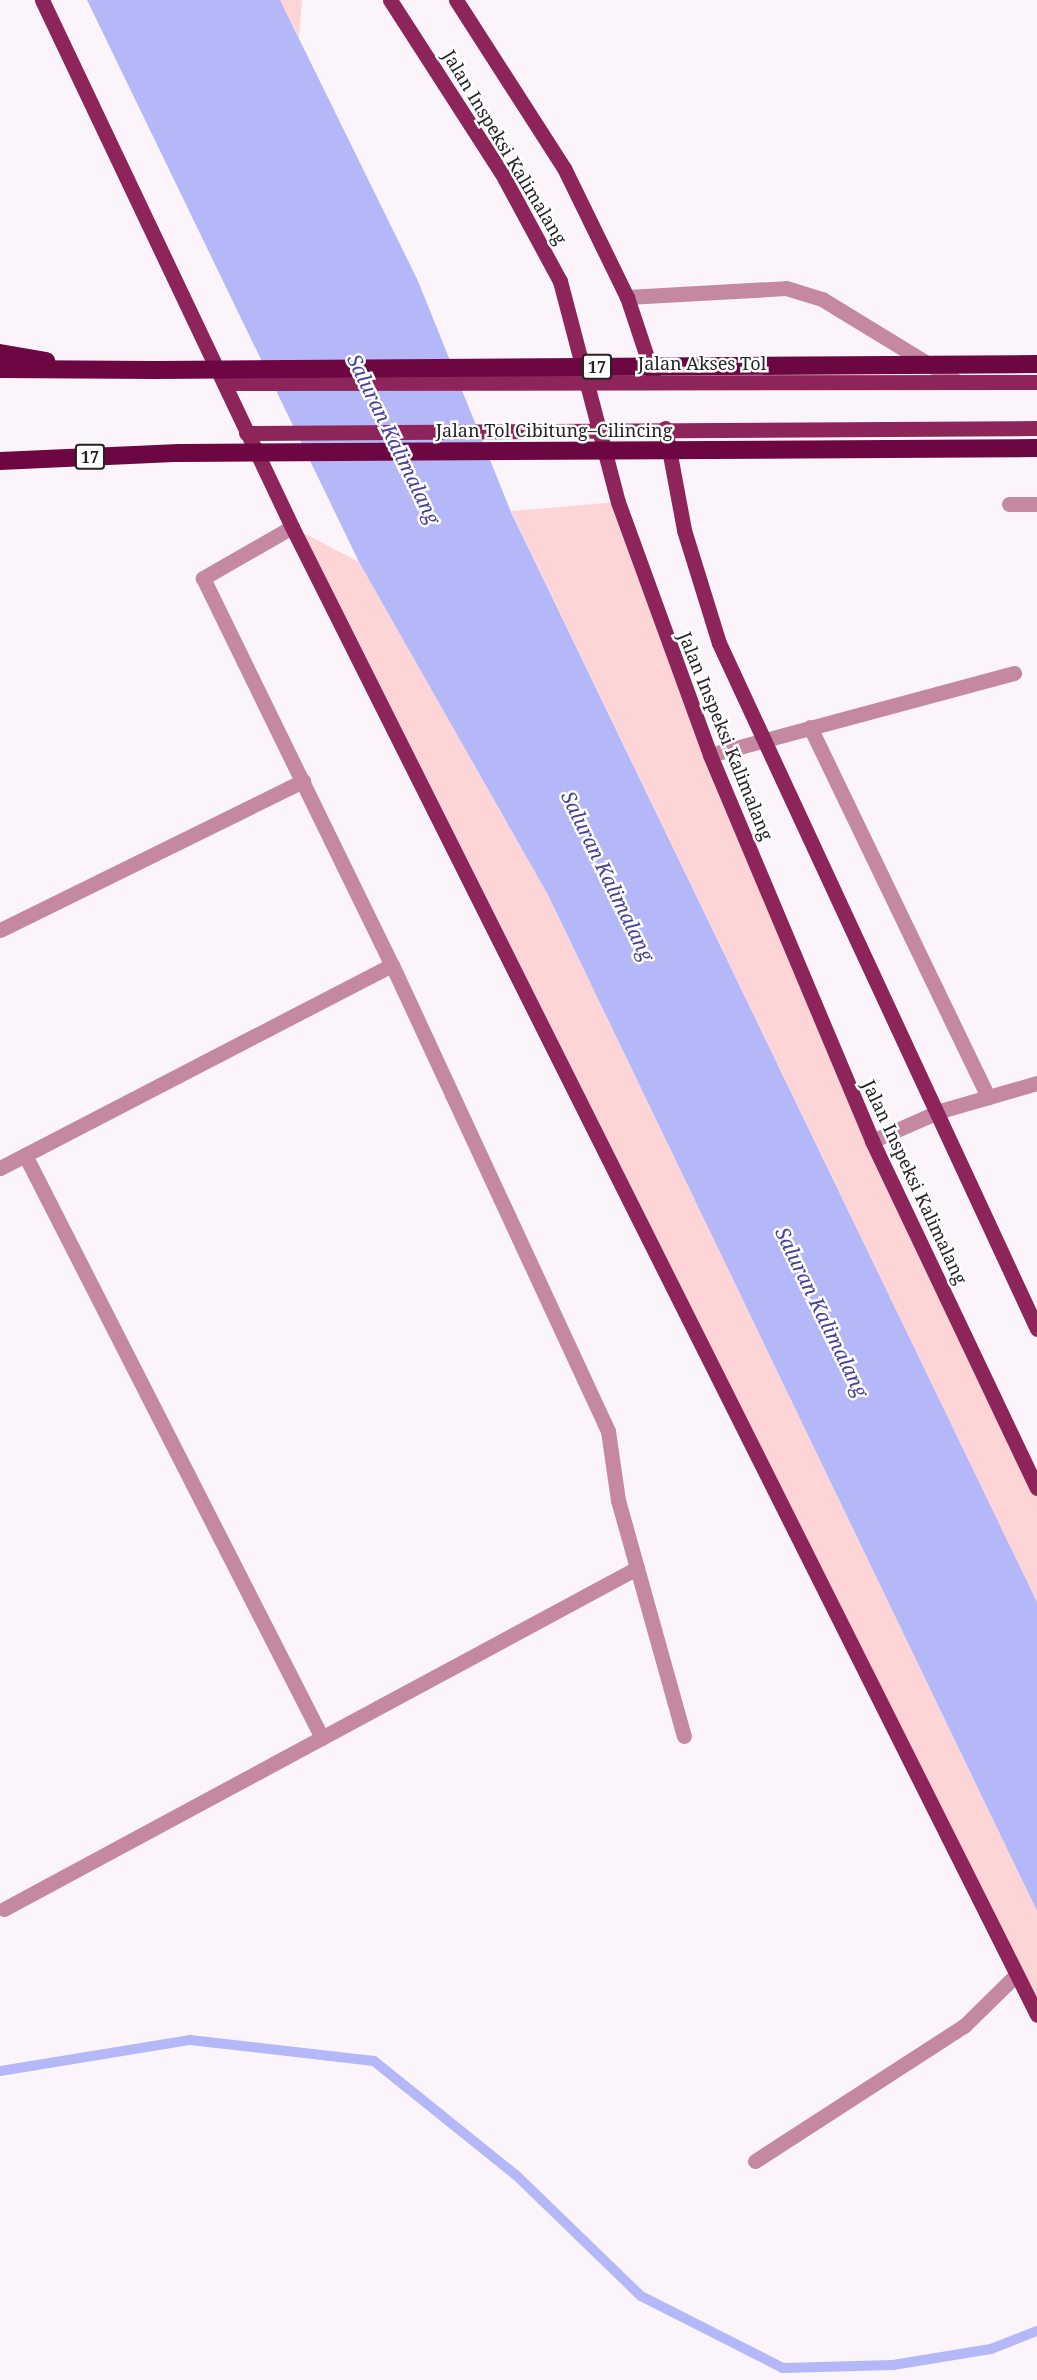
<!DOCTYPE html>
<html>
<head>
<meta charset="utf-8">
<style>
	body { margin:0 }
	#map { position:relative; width:1037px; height:2380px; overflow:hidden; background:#fbf5fb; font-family:"Noto Serif",serif }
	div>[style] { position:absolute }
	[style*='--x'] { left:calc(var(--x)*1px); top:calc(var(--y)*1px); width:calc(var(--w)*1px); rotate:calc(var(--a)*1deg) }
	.green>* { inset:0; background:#fed5d6 }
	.water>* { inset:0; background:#b5b8f8 }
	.stream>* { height:10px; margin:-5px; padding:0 5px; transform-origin:5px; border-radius:5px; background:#b5b8f8 }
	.service>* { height:15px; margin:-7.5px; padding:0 7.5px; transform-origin:7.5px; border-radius:7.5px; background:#c489a1 }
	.primary>* { height:15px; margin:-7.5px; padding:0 7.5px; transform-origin:7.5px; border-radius:7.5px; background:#8d255b }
	.motorway>* { height:18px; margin:-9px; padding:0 9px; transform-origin:9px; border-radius:9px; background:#6c0741 }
	.motorway-bridge>* { height:18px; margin:-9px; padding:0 9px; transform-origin:9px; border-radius:9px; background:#6c0741 }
	span { translate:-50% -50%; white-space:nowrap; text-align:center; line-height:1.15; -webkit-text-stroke:5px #fff; paint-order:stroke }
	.shield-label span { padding:2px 4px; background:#fff; border:2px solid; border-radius:4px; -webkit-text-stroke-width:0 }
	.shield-label { font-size:16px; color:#252325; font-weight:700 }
	.street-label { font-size:18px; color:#252325 }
	.water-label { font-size:20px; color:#47409b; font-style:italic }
</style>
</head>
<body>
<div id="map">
	<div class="green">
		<div style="clip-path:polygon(280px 0,302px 0,299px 38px)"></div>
		<div style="clip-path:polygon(618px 502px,872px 1141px,1037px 1488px,1037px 1602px,511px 511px)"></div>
		<div style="clip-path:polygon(292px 527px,359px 562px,548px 895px,1037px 1911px,1037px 2016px)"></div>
	</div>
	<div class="water">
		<div style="clip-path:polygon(87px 0,280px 0,418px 281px,511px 512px,1037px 1602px,1037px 1911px,548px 895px,359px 562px)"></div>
	</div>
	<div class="stream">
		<div style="--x:0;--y:2071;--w:193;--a:-9.3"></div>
		<div style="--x:190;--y:2040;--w:185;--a:6.5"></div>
		<div style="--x:374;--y:2061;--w:182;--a:38.8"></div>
		<div style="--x:516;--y:2175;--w:174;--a:44.1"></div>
		<div style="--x:641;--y:2296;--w:159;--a:26.9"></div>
		<div style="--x:783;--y:2368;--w:110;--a:-1.6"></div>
		<div style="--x:893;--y:2365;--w:99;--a:-9.3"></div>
		<div style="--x:991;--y:2349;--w:49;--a:-21.4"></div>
	</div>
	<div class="service">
		<div style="--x:627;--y:297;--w:159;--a:-3.2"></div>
		<div style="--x:786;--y:288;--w:38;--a:17"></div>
		<div style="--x:822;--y:299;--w:159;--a:31.4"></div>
		<div style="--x:1009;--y:504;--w:28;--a:0"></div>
		<div style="--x:292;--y:527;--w:103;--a:150.2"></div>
		<div style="--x:203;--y:578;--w:431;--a:64"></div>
		<div style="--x:392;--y:965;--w:514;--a:65.13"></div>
		<div style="--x:608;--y:1431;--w:70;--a:81.8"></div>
		<div style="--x:618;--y:1500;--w:245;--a:74.4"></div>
		<div style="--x:810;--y:727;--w:411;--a:64.3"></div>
		<div style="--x:710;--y:755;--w:315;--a:-15.1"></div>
		<div style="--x:0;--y:930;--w:338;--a:-26.2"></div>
		<div style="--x:872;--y:1141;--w:74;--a:-23.8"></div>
		<div style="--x:940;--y:1111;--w:101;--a:-16.1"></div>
		<div style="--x:25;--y:1155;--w:654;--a:63"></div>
		<div style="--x:0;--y:1168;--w:441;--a:-27.4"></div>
		<div style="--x:4;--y:1909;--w:719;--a:-28.31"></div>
		<div style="--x:755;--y:2161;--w:249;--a:-32.9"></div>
		<div style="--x:964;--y:2026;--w:74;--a:-44.5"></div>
	</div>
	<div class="primary">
		<div style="--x:42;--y:0;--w:583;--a:64.62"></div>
		<div style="--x:292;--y:527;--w:1664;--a:63.4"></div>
		<div style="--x:390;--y:0;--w:205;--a:57.2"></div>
		<div style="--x:501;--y:172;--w:124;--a:61.6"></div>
		<div style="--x:560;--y:281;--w:228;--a:75.3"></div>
		<div style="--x:618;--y:502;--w:269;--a:70"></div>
		<div style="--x:710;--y:755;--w:419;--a:67.2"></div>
		<div style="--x:872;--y:1141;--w:384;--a:64.6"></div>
		<div style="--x:456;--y:0;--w:200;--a:57.3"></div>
		<div style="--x:564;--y:168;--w:144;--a:64"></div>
		<div style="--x:627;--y:297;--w:82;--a:71.6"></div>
		<div style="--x:224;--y:383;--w:813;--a:-0.07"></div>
		<div style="--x:665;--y:428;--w:104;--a:79.4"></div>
		<div style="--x:684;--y:530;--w:118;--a:72.8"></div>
		<div style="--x:719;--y:643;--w:756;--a:65.13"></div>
		<div style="--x:246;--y:433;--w:791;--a:-0.36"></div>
	</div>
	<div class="motorway">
		<div style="--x:0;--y:353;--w:47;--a:9.9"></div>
		<div style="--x:0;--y:369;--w:156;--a:0.4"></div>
		<div style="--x:0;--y:461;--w:179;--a:-2.6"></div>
	</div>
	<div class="motorway-bridge">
		<div style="--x:156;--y:370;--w:881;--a:-0.39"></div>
		<div style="--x:179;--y:453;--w:858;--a:-0.33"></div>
	</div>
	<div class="shield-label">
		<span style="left:597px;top:367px">17</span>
		<span style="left:90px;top:457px">17</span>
	</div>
	<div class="street-label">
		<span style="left:505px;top:147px;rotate:59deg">Jalan Inspeksi Kalimalang</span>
		<span style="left:702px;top:363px">Jalan Akses Tol</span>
		<span style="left:554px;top:430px">Jalan Tol Cibitung–Cilincing</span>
		<span style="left:726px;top:736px;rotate:68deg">Jalan Inspeksi Kalimalang</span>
		<span style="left:915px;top:1182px;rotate:65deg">Jalan Inspeksi Kalimalang</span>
	</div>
	<div class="water-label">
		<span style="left:394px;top:439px;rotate:64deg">Saluran Kalimalang</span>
		<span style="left:608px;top:876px;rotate:64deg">Saluran Kalimalang</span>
		<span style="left:822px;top:1312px;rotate:64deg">Saluran Kalimalang</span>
	</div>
</div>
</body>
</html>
